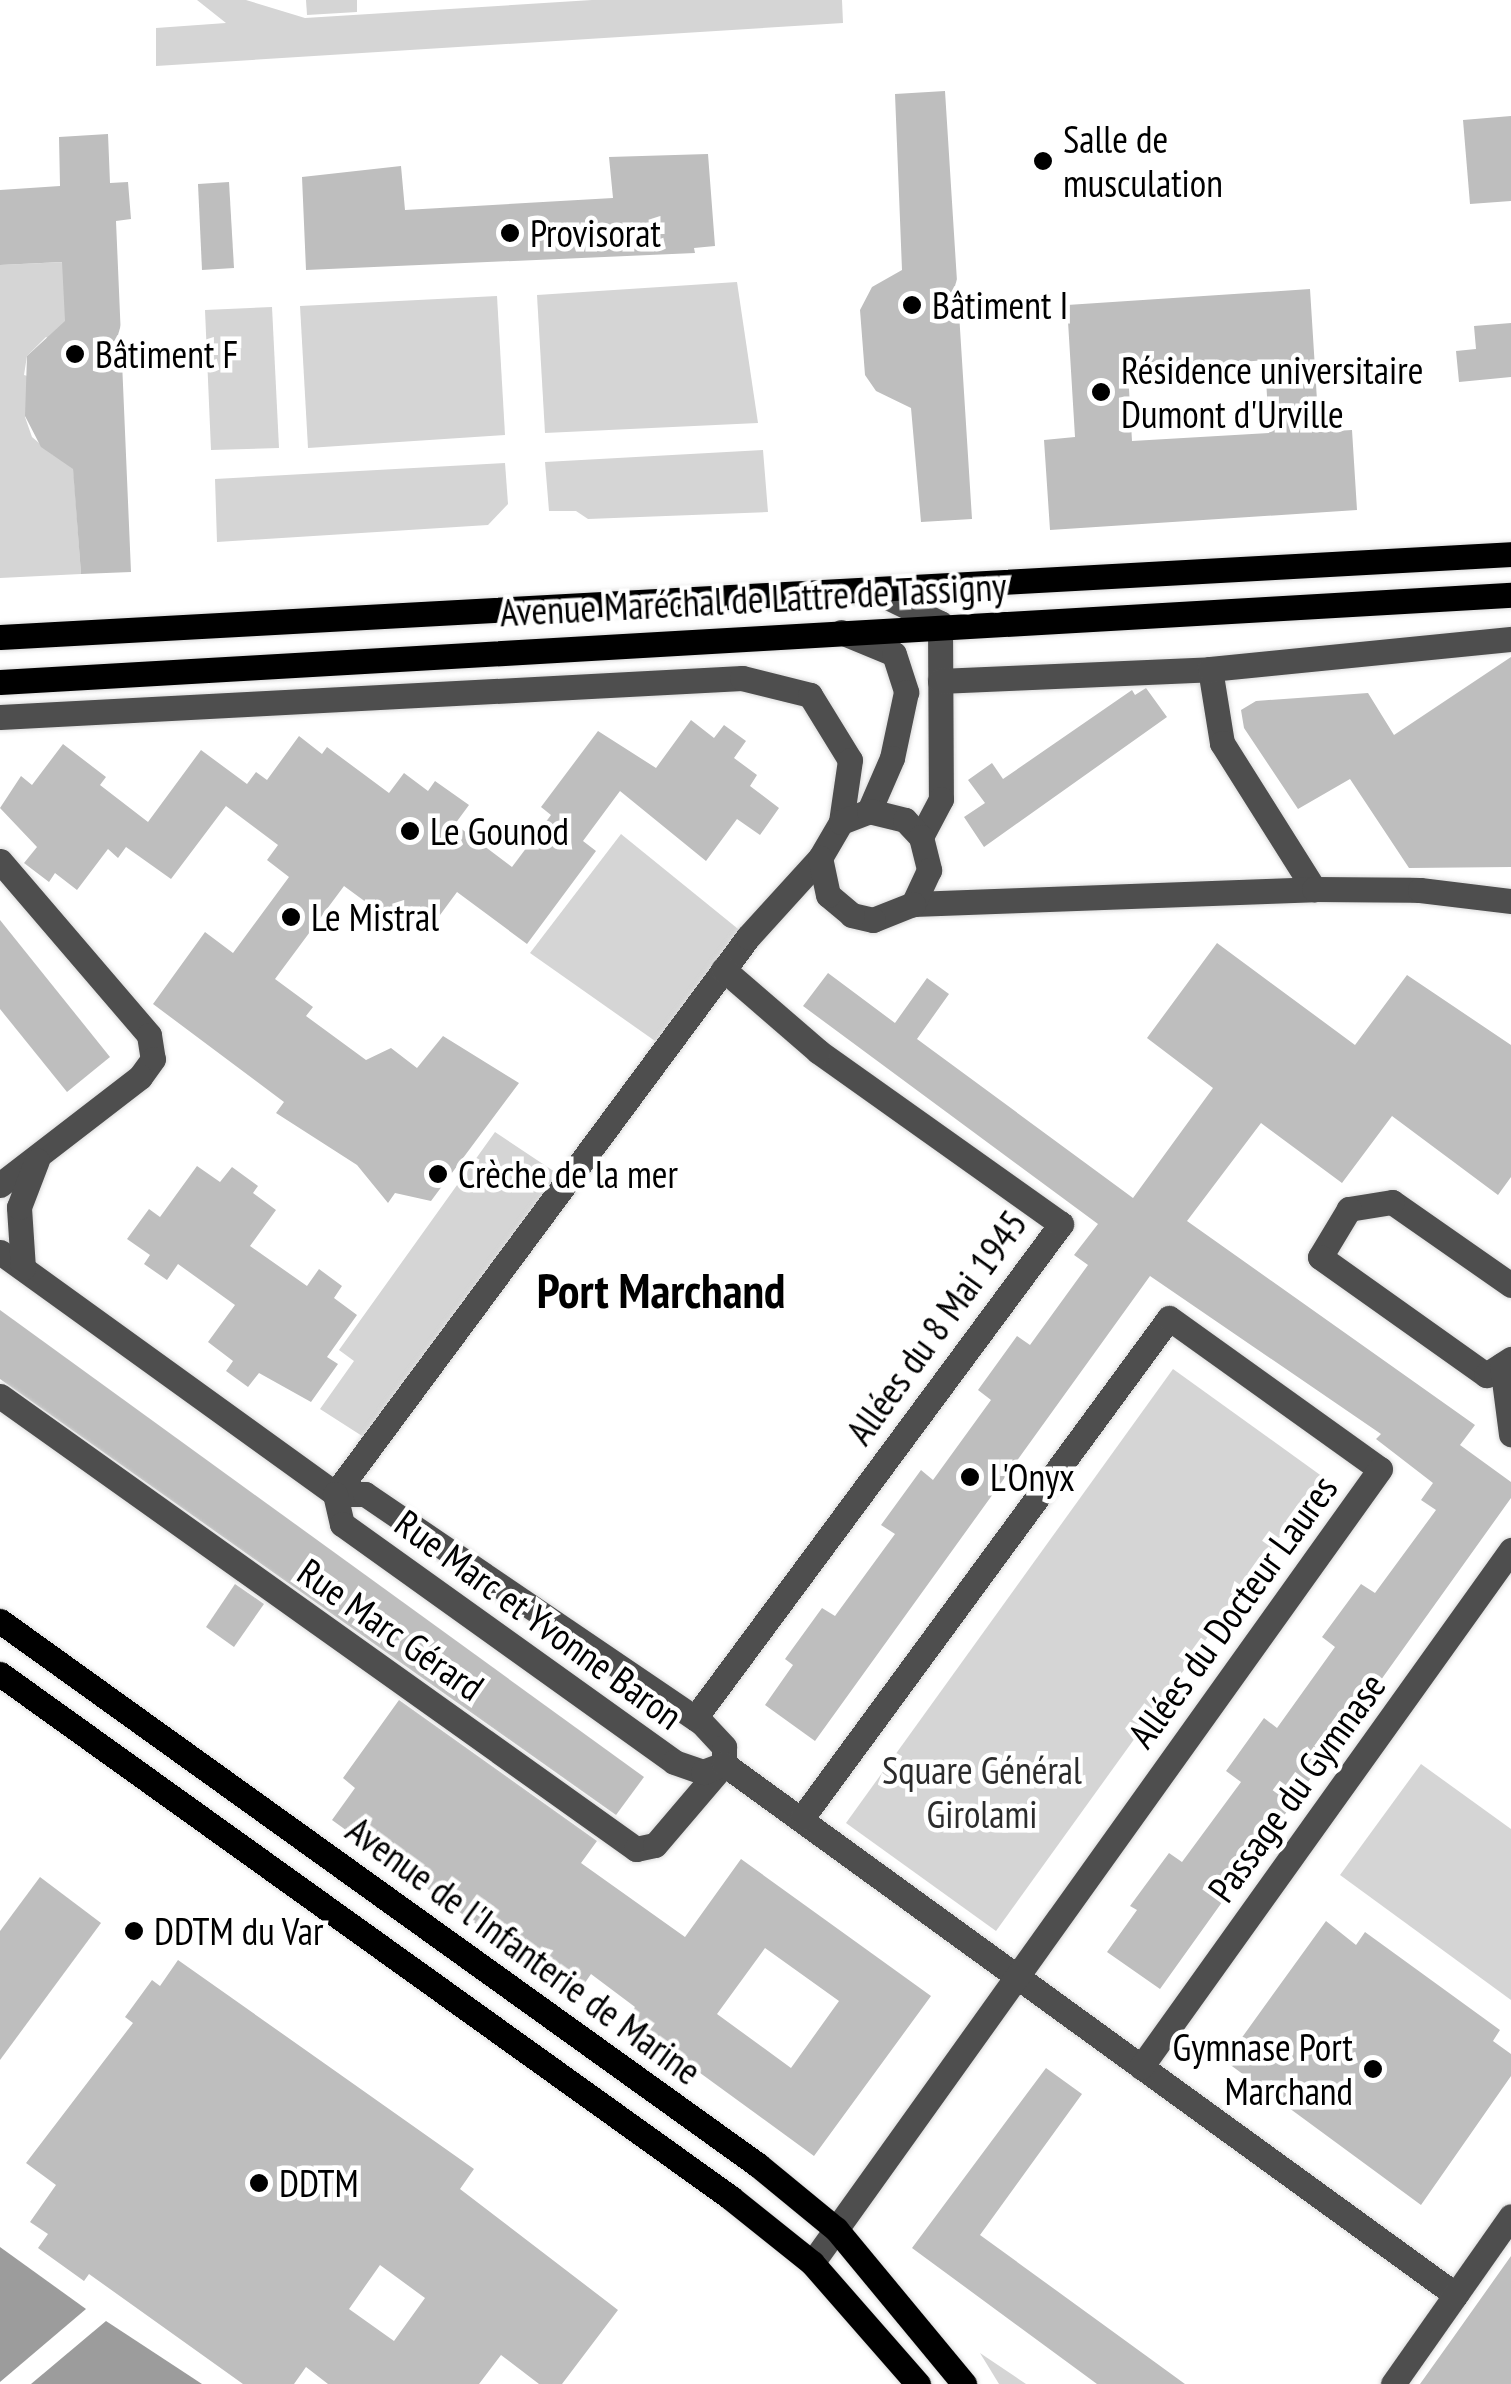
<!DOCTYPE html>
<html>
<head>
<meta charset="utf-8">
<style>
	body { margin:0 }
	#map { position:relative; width:1511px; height:2384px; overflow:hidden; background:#fff; font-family:"PT Sans Narrow",sans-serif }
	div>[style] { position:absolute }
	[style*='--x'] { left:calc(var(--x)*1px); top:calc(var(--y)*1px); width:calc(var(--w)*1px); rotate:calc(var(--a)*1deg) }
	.green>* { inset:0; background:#d5d5d5 }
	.water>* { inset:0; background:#9c9c9c }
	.building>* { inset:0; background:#bebebe }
	.roads { filter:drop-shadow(0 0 2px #dbdbdb) drop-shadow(0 0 2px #dbdbdb) }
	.minor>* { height:25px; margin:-12.5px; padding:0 12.5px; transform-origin:12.5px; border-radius:12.5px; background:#4e4e4e }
	.major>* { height:25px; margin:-12.5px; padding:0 12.5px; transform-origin:12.5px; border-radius:12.5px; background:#000 }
	.dots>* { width:28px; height:28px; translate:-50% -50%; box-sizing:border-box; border:5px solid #fff; border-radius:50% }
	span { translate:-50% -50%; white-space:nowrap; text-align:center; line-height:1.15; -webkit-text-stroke:9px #fff; paint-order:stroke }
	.poi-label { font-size:38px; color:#000 }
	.left { translate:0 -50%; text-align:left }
	.right { translate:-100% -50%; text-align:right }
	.street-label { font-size:38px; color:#000 }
	.park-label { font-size:38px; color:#2c2c2c }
	.district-label { font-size:48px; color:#000; font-weight:700 }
</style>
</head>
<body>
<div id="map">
	<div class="green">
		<div style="clip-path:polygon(197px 0,246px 0,305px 18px,592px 0,842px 0,843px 23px,156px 66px,156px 28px,226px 23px)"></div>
		<div style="clip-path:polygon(306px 0,357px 0,357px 12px,307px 15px)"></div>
		<div style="clip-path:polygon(64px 262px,67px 352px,46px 337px,27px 356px,24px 375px,41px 380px,25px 417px,32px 437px,53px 455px,71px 436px,81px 574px,0 578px,0 265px)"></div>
		<div style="clip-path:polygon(737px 282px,758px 423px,545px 433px,537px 295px)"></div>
		<div style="clip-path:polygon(497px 296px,505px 435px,308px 448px,300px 306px)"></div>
		<div style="clip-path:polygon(272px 307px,279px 448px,211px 450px,205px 310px)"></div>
		<div style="clip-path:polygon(763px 450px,768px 512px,588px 519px,576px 511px,549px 511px,545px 462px)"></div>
		<div style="clip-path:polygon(505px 463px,508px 504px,488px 525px,217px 542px,215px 479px)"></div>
		<div style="clip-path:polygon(621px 834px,748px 937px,665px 1048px,530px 953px)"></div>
		<div style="clip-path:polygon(495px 1132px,567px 1180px,373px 1443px,320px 1409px,354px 1361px,339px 1350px)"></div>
		<div style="clip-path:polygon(1173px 1369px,1323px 1477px,996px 1931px,846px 1823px)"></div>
		<div style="clip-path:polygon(1421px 1764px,1511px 1829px,1511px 2000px,1340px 1875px)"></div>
		<div style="clip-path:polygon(980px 2353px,1026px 2384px,999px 2384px)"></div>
	</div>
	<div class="water">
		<div style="clip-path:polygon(0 2247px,86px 2309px,0 2382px)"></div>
		<div style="clip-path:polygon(106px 2321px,202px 2384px,31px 2384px)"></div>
	</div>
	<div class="building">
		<div style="clip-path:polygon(945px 91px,972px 519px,921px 522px,911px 408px,876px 391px,865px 375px,860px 310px,872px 287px,902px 270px,895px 94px)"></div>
		<div style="clip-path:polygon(1511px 116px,1511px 201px,1470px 204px,1463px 120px)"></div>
		<div style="clip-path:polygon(108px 134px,110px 183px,128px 182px,131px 219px,116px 221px,131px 572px,81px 574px,73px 469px,41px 447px,25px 416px,27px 356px,65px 321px,62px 262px,0 265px,0 190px,60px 186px,59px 137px)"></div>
		<div style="clip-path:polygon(708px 154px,715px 246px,694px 248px,695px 253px,306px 270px,302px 177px,401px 166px,405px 210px,613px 198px,609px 157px)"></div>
		<div style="clip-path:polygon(229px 182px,234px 268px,202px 270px,198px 184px)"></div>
		<div style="clip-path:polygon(evenodd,1310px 289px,1319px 432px,1352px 430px,1357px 510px,1050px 530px,1044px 440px,1075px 437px,1067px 305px,1310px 289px,1265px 360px,1269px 433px,1132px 441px,1128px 372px,1265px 360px)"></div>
		<div style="clip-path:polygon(1511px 323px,1511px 377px,1459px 382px,1456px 351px,1476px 349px,1474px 326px)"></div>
		<div style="clip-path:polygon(1511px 657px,1511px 867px,1409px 868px,1350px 779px,1298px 809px,1244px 728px,1241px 710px,1256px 701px,1368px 693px,1394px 735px)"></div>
		<div style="clip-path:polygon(1146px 688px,1167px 717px,984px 847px,964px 817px,985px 803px,968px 780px,992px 763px,1003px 779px,1132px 690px,1135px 695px)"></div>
		<div style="clip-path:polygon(691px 720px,714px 738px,724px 725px,746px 741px,734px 758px,757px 775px,750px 786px,779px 808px,760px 835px,737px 819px,706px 861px,620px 791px,583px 841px,596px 851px,527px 944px,457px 892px,426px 934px,403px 917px,397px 925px,344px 886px,275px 979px,313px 1007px,306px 1016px,366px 1060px,391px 1048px,417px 1068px,443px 1036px,519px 1083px,431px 1201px,395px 1193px,388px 1203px,357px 1165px,276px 1113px,284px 1102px,153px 1004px,205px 932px,233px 953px,289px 877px,267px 860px,278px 845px,226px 806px,171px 879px,126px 847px,118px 858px,108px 849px,77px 890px,55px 873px,49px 882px,24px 863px,37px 847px,0 808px,21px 776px,32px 785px,63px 744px,106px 777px,100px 785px,148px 822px,201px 750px,247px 784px,256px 772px,267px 780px,299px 736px,322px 754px,327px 747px,389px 793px,404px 773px,428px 791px,435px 781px,469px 805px,455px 824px,512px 867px,551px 815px,541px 807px,598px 731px,656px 768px)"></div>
		<div style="clip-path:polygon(0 920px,110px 1057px,67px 1092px,0 1009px)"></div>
		<div style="clip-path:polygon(1217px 943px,1355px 1045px,1407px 975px,1511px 1045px,1511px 1177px,1498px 1195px,1392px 1116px,1342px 1183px,1261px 1123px,1187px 1221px,1475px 1425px,1460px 1445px,1511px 1482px,1511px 1498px,1160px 1989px,1107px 1952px,1137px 1910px,1130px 1906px,1169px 1853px,1182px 1862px,1241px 1782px,1226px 1771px,1264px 1718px,1277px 1728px,1335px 1647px,1322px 1637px,1361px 1584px,1375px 1593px,1436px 1510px,1421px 1500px,1433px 1483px,1376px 1439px,1381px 1434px,1150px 1276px,815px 1741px,765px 1705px,793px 1665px,785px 1659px,822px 1608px,835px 1616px,895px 1534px,881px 1525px,921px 1470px,933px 1480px,991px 1400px,978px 1390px,1017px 1336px,1030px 1345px,1088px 1265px,1074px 1255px,1098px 1224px,803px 1006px,828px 973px,895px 1023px,927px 978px,949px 994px,917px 1039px,1133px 1198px,1213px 1088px,1147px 1038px)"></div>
		<div style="clip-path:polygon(197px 1166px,220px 1182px,232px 1167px,258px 1186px,253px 1193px,276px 1210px,250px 1246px,307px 1286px,319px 1269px,342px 1286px,334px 1298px,357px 1315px,327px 1357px,338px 1364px,311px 1402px,259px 1373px,248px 1387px,226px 1371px,233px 1361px,208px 1342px,235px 1305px,178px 1264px,167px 1280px,144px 1264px,150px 1255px,127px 1239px,149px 1209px,160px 1217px)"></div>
		<div style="clip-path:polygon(0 1310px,644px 1777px,616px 1815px,0 1379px)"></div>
		<div style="clip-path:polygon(235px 1584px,264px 1604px,234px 1647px,206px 1627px)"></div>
		<div style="clip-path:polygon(evenodd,399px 1700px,597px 1841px,581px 1863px,685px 1937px,741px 1859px,931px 1996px,814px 2156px,626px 2019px,635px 2007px,591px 1974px,576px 1996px,332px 1820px,355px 1788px,343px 1778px,399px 1700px,765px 1948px,839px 2001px,791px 2068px,717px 2014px,765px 1948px)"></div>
		<div style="clip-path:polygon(40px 1877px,101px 1923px,0 2060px,0 1931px)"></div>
		<div style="clip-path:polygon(1326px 1921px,1356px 1945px,1365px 1932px,1500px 2030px,1493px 2041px,1511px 2054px,1511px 2076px,1421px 2205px,1225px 2061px)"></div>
		<div style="clip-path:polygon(evenodd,178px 1960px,474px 2169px,460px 2189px,618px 2310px,562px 2384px,539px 2384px,501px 2355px,479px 2384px,328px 2384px,306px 2367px,294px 2384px,243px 2384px,89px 2274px,84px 2281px,38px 2248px,48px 2234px,30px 2222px,56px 2185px,26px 2163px,133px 2023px,125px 2017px,152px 1980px,160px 1986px,178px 1960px,380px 2265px,425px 2298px,394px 2341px,349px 2309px,380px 2265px)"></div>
		<div style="clip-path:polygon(1046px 2068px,1082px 2094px,980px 2235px,1185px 2384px,1097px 2384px,912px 2248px)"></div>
		<div style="clip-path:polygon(1511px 2256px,1511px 2384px,1420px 2384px,1455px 2335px)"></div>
	</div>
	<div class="roads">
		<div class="minor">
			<div style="--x:873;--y:590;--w:75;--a:26.2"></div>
			<div style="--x:940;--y:623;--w:176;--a:89.7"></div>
			<div style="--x:941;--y:799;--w:43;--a:117.8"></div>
			<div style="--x:841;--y:632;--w:57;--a:22.5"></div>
			<div style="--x:894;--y:654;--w:40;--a:72"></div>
			<div style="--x:906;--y:692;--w:67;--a:102"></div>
			<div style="--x:892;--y:758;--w:58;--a:113.5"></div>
			<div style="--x:1210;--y:669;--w:75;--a:80.8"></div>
			<div style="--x:1222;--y:743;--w:173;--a:57.8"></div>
			<div style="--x:940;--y:681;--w:270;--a:-2.5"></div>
			<div style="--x:1210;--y:669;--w:302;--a:-5.7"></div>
			<div style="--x:0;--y:717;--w:743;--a:-3.01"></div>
			<div style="--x:742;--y:678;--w:70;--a:14"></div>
			<div style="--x:810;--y:695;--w:76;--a:58.4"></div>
			<div style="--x:850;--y:760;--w:63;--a:98.3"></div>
			<div style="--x:0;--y:861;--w:229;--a:49.4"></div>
			<div style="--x:149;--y:1035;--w:24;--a:81"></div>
			<div style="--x:153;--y:1059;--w:22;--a:126"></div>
			<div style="--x:140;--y:1077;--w:177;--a:142.4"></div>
			<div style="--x:913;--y:904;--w:401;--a:-2.1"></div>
			<div style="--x:1314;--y:889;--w:106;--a:0.5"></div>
			<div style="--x:1420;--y:890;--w:92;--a:6.9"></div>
			<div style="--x:0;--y:1252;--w:413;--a:35.8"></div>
			<div style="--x:335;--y:1494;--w:30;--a:0"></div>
			<div style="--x:365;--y:1494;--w:406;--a:34.2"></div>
			<div style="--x:701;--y:1722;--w:34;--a:47"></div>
			<div style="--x:724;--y:1747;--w:17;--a:90"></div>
			<div style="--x:23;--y:1268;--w:61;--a:-93.8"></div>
			<div style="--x:19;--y:1207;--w:50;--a:-69"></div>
			<div style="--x:1511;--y:1285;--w:145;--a:-145.1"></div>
			<div style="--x:1392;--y:1202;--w:44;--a:170.8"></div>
			<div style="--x:1349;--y:1209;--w:56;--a:121.1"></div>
			<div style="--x:1320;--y:1257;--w:204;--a:35.4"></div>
			<div style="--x:1486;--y:1375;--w:30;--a:-33"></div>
			<div style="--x:1502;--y:1365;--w:70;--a:82.6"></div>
			<div style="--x:0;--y:1396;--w:781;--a:35.46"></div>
			<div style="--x:636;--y:1849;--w:19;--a:-12"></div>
			<div style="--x:655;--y:1845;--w:106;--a:-49.6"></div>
			<div style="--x:335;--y:1494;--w:693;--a:-53.44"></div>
			<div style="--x:748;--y:937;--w:107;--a:-47.7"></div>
			<div style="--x:820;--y:858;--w:42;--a:-59.7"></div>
			<div style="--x:841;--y:822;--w:30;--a:-21"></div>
			<div style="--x:869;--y:811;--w:37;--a:14"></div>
			<div style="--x:905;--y:820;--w:23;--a:47"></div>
			<div style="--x:921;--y:837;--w:34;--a:76"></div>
			<div style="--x:929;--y:870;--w:38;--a:115"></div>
			<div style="--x:913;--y:904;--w:43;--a:158.2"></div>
			<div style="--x:873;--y:920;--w:22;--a:-167"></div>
			<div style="--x:852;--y:915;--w:31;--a:-140"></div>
			<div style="--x:828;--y:895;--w:38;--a:-102"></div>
			<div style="--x:335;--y:1494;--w:31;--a:77"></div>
			<div style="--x:342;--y:1524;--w:408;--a:35.6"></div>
			<div style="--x:674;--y:1762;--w:31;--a:19"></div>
			<div style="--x:703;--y:1772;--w:22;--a:-21"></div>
			<div style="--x:695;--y:1718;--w:615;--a:-53.47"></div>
			<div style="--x:1061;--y:1224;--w:298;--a:-144.6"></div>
			<div style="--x:818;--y:1051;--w:125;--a:-139.2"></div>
			<div style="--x:724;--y:1764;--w:904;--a:35.96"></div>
			<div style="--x:802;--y:1818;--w:620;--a:-53.72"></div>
			<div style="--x:1169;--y:1318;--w:259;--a:35.6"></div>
			<div style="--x:1380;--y:1469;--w:976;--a:125.58"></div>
			<div style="--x:1141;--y:2067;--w:636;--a:-54.41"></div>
			<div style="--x:1393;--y:2384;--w:205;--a:-54.9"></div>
		</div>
		<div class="major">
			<div style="--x:0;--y:637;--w:1513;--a:-3.14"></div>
			<div style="--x:0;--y:682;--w:1514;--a:-3.3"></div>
			<div style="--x:0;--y:1621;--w:933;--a:35.67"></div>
			<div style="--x:758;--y:2165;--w:101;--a:39.4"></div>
			<div style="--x:836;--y:2229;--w:201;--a:50.4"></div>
			<div style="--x:0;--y:1674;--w:899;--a:35.63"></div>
			<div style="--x:731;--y:2198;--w:104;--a:38.7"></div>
			<div style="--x:812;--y:2263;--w:161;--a:48.8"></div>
		</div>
	</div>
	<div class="dots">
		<div style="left:1043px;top:161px;background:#000"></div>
		<div style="left:510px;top:233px;background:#000"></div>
		<div style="left:912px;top:305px;background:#000"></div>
		<div style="left:75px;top:354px;background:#000"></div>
		<div style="left:1101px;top:392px;background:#000"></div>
		<div style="left:410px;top:831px;background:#000"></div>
		<div style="left:291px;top:917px;background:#000"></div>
		<div style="left:438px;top:1174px;background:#000"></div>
		<div style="left:970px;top:1477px;background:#000"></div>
		<div style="left:134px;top:1931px;background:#000"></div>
		<div style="left:1373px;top:2069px;background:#000"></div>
		<div style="left:259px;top:2183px;background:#000"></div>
	</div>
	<div class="poi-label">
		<span class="left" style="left:1063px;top:161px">Salle de<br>musculation</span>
		<span class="left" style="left:530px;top:233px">Provisorat</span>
		<span class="left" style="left:932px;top:305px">Bâtiment I</span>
		<span class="left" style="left:95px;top:354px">Bâtiment F</span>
		<span class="left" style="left:1121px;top:392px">Résidence universitaire<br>Dumont d'Urville</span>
		<span class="left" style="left:430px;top:831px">Le Gounod</span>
		<span class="left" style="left:311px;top:917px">Le Mistral</span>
		<span class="left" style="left:458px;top:1174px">Crèche de la mer</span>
		<span class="left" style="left:990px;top:1477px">L'Onyx</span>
		<span class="left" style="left:154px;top:1931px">DDTM du Var</span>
		<span class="right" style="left:1353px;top:2069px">Gymnase Port<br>Marchand</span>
		<span class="left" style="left:279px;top:2183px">DDTM</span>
	</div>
	<div class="street-label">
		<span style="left:753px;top:599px;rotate:-3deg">Avenue Maréchal de Lattre de Tassigny</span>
		<span style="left:936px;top:1327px;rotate:-54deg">Allées du 8 Mai 1945</span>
		<span style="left:1232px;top:1611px;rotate:-54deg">Allées du Docteur Laures</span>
		<span style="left:539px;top:1619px;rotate:36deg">Rue Marc et Yvonne Baron</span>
		<span style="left:391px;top:1629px;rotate:35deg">Rue Marc Gérard</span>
		<span style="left:1296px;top:1787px;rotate:-54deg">Passage du Gymnase</span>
		<span style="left:524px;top:1950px;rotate:36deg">Avenue de l'Infanterie de Marine</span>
	</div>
	<div class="park-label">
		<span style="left:982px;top:1792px">Square Général<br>Girolami</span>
	</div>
	<div class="district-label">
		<span style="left:661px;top:1291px">Port Marchand</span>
	</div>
</div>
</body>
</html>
